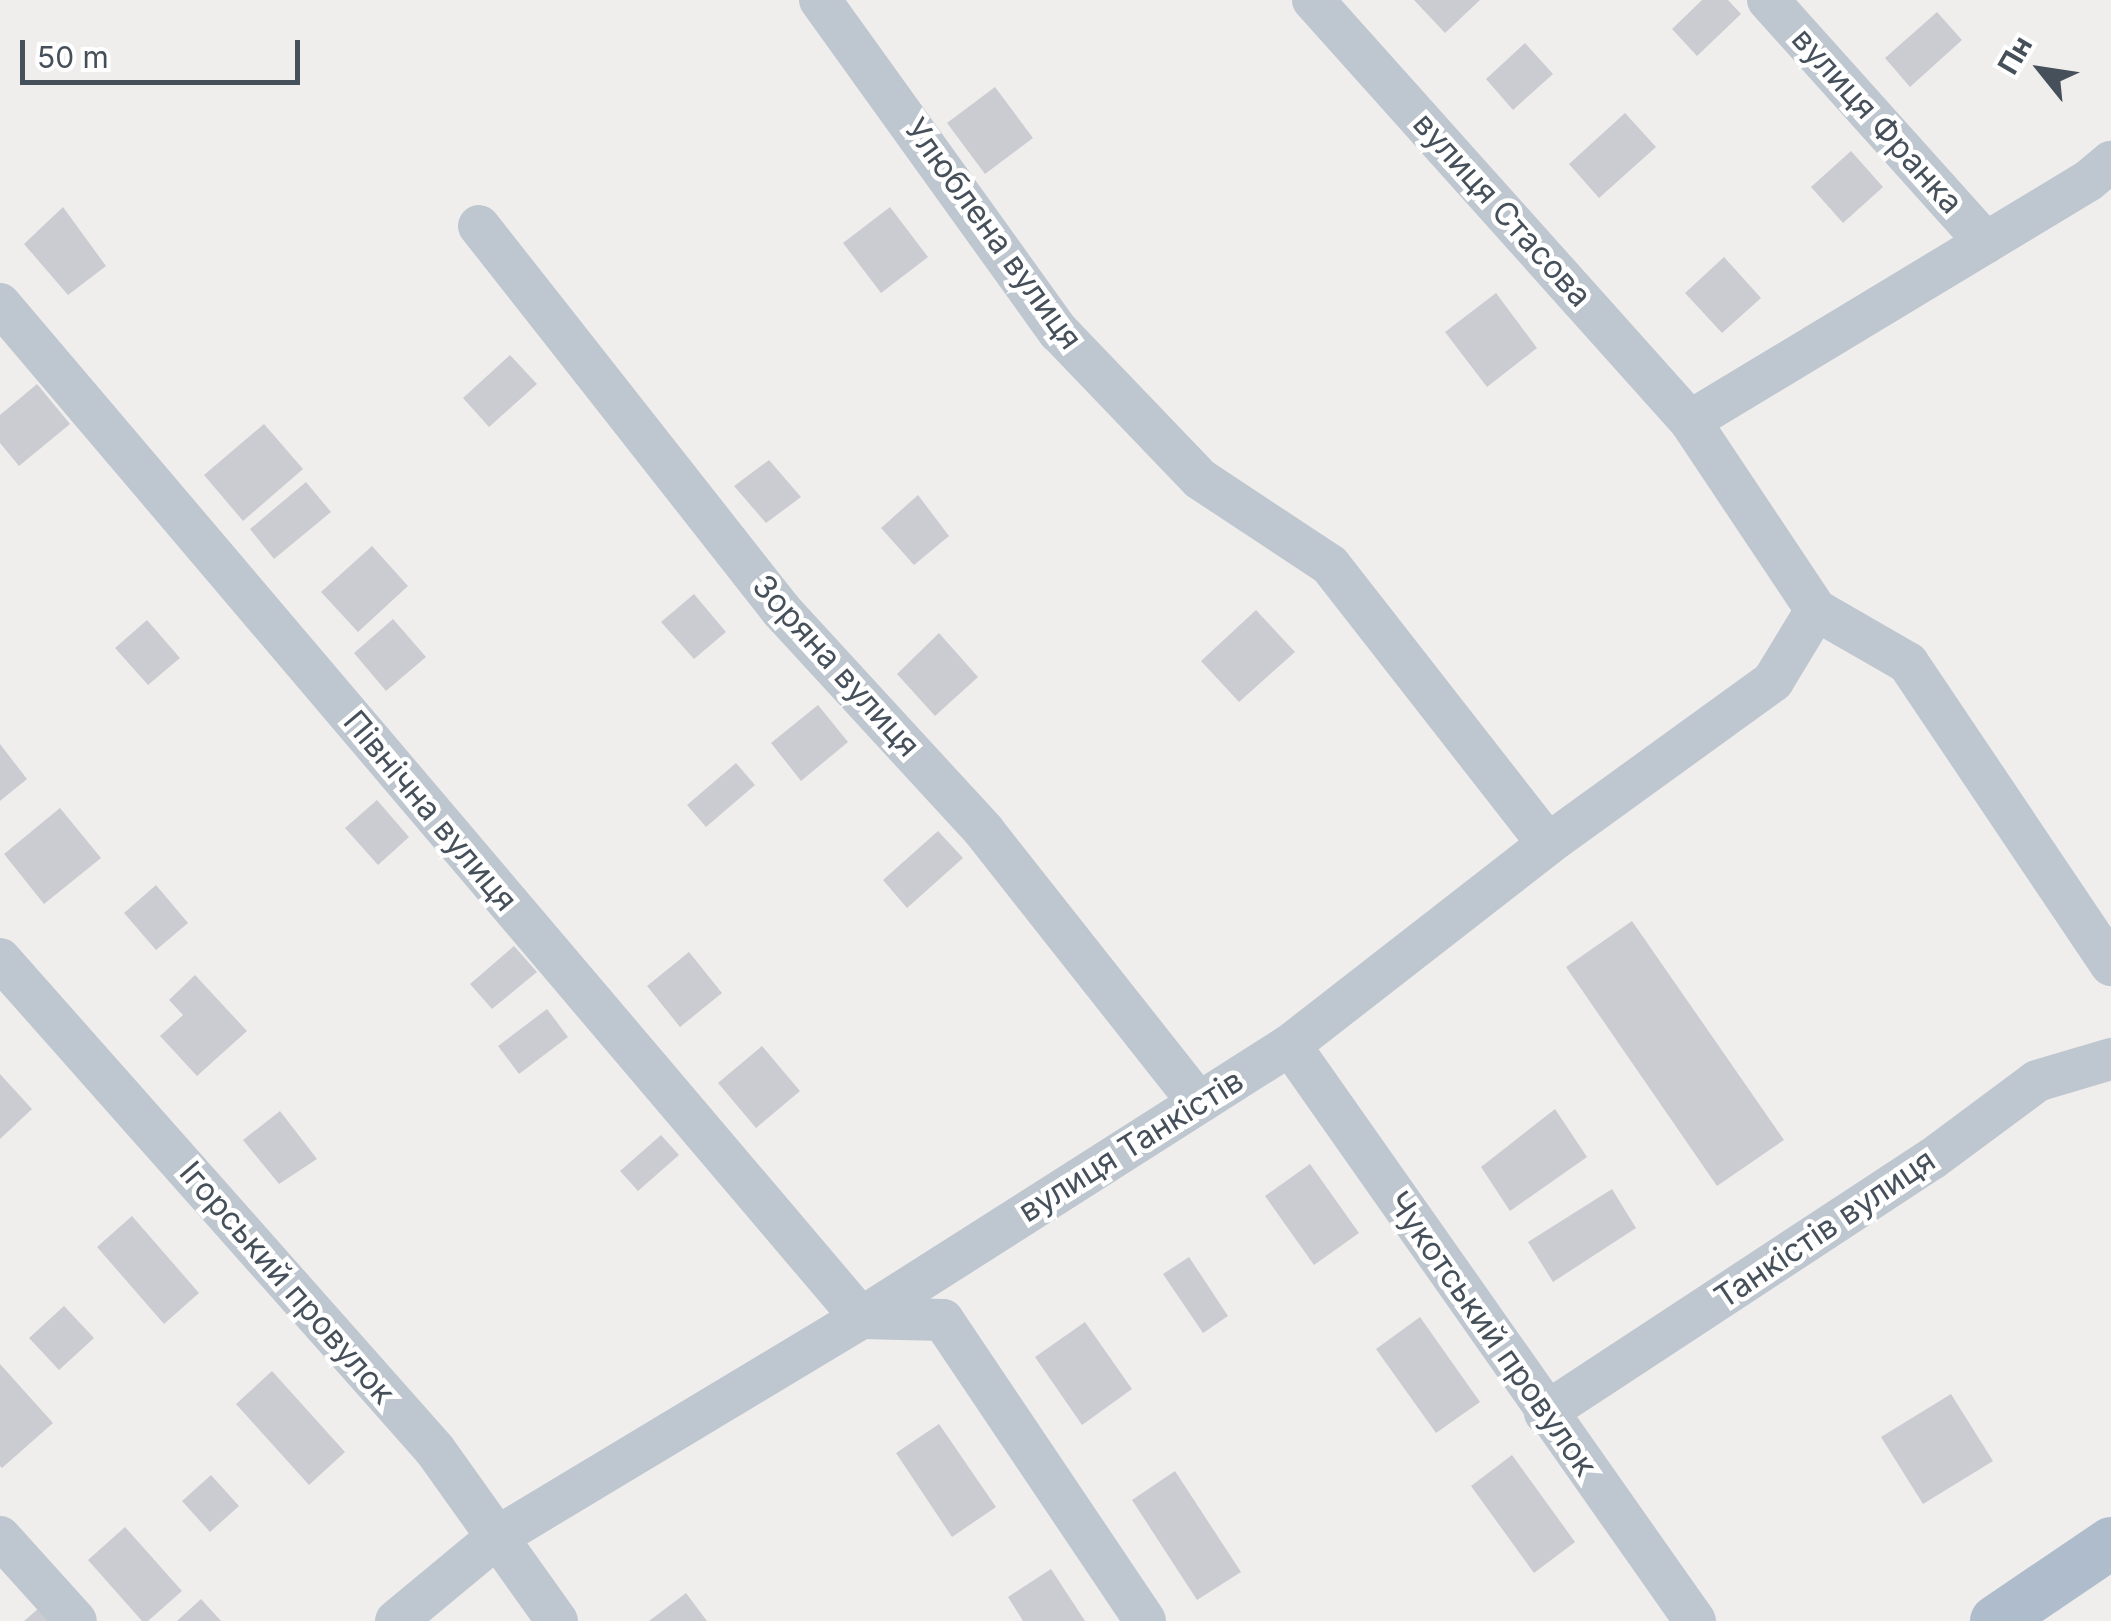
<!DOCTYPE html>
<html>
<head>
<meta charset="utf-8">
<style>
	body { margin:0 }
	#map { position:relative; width:2111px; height:1621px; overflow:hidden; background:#f0eeed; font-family:Inter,sans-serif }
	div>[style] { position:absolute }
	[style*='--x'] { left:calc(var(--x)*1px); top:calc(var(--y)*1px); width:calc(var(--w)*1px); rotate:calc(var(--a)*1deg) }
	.building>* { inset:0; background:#caccd2 }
	.minor>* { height:42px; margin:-21px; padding:0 21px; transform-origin:21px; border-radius:21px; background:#bec7cf }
	.major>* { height:52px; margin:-26px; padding:0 26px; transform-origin:26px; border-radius:26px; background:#aebccc }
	span { translate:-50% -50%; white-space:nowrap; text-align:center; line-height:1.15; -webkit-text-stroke:9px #fff; paint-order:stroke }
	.street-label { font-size:32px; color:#46505a }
	.north { position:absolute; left:1991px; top:20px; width:100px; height:100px; -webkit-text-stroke:8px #fff; paint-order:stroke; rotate:300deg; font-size:28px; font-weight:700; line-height:40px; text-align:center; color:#46505a }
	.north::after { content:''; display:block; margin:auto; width:35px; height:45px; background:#46505a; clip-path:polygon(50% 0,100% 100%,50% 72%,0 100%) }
	.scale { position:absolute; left:20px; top:40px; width:280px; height:45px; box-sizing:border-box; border:5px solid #46505a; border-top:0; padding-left:12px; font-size:30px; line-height:35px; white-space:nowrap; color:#46505a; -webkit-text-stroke:8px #fff; paint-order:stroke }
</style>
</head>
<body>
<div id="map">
	<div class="building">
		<div style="clip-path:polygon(1414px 0,1480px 0,1445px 33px)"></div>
		<div style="clip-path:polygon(1702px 0,1728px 0,1741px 14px,1697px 56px,1672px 29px)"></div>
		<div style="clip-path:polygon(1937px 12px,1962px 40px,1910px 87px,1885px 58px)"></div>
		<div style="clip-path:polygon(1525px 43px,1553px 74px,1513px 110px,1486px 79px)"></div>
		<div style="clip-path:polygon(995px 87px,1033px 138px,985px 174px,947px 123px)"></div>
		<div style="clip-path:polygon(1625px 113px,1656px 147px,1599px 198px,1569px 164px)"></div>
		<div style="clip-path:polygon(1851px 151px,1883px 187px,1843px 223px,1811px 187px)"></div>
		<div style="clip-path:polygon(63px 207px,106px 266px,68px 295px,24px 244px)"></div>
		<div style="clip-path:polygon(890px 207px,928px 257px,881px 293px,843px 243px)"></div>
		<div style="clip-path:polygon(1724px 257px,1761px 298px,1722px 333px,1685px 293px)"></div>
		<div style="clip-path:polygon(1496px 293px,1537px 348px,1487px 387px,1445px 332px)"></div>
		<div style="clip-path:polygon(510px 355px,537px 384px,489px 427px,463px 398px)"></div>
		<div style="clip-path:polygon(37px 384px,70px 424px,19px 466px,0 443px,0 415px)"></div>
		<div style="clip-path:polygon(264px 424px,303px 469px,243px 521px,204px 475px)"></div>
		<div style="clip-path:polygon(769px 460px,801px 497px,766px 523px,734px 486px)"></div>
		<div style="clip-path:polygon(306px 482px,331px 512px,274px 559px,250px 529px)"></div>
		<div style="clip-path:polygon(918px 495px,949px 536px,914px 565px,881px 528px)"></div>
		<div style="clip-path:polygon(372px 546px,408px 586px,358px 632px,321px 592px)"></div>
		<div style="clip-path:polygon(694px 594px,726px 632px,694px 659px,661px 622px)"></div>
		<div style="clip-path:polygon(1256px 610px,1295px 652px,1239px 702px,1201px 661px)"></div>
		<div style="clip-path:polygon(393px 619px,426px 657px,386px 691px,354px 653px)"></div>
		<div style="clip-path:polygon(147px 620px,180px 658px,148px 685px,115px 648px)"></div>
		<div style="clip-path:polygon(939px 633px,978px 677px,935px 716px,897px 674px)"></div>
		<div style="clip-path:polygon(818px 705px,848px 742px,801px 781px,771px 743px)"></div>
		<div style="clip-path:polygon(0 744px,27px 779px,0 801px)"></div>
		<div style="clip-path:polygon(736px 763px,755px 785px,706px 827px,687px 805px)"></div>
		<div style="clip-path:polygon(377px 800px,409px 837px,378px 865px,345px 828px)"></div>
		<div style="clip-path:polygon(60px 808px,101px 858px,44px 904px,4px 854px)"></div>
		<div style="clip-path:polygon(938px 831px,963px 858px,907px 908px,883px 880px)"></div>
		<div style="clip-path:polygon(156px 885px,188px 923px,156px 950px,124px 913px)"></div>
		<div style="clip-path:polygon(1632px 921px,1784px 1140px,1717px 1186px,1566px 967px)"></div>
		<div style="clip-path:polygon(514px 946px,537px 972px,492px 1009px,470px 984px)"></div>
		<div style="clip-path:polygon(689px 952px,722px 993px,680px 1027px,647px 986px)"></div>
		<div style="clip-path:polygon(195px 975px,247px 1031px,197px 1076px,160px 1036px,183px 1015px,169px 1000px)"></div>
		<div style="clip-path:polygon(547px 1009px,568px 1037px,519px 1074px,498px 1046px)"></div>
		<div style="clip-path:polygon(762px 1046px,800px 1091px,756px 1128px,718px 1083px)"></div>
		<div style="clip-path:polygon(0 1074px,32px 1109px,0 1139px)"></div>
		<div style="clip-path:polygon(1555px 1109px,1587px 1157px,1510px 1211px,1481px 1167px)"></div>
		<div style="clip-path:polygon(280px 1111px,317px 1159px,279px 1184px,243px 1140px)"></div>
		<div style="clip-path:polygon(661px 1135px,679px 1155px,638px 1191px,620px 1171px)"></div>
		<div style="clip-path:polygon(1310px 1164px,1359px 1233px,1314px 1265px,1265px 1196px)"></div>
		<div style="clip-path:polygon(1612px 1189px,1636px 1228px,1553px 1282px,1528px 1242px)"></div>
		<div style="clip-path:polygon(132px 1216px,199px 1293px,164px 1324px,97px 1247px)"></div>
		<div style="clip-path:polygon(1189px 1257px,1228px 1316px,1203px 1333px,1163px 1274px)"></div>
		<div style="clip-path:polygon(64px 1306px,94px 1338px,59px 1370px,29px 1338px)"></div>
		<div style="clip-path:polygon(1420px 1317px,1480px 1402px,1436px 1433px,1376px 1349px)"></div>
		<div style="clip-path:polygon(1085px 1322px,1132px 1389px,1082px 1425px,1035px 1357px)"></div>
		<div style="clip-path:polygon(0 1364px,53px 1423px,2px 1468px,0 1466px)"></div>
		<div style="clip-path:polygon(272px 1371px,345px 1452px,309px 1485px,236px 1404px)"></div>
		<div style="clip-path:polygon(1951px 1394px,1993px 1461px,1923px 1504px,1881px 1437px)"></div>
		<div style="clip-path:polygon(939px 1424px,996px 1507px,952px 1537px,896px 1453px)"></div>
		<div style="clip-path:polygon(1512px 1455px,1575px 1542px,1534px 1573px,1471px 1486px)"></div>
		<div style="clip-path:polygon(1175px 1471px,1241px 1572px,1197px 1600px,1132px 1500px)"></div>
		<div style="clip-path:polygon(211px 1475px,239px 1506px,210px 1532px,182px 1501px)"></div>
		<div style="clip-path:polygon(125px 1527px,182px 1591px,148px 1621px,142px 1621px,88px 1560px)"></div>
		<div style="clip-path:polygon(1051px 1569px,1085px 1621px,1023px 1621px,1008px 1597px)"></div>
		<div style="clip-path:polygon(686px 1593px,707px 1621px,649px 1621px)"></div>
		<div style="clip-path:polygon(201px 1599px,221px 1621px,177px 1621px)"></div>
		<div style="clip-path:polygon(39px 1608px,51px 1621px,24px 1621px)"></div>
	</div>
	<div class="minor">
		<div style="--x:820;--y:0;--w:409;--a:54.3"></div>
		<div style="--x:1059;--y:332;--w:204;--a:46.2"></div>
		<div style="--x:1200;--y:479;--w:156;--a:33.5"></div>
		<div style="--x:1330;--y:565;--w:354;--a:52"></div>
		<div style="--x:1313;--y:0;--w:565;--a:48.16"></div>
		<div style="--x:1690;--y:421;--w:227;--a:56.3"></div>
		<div style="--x:1816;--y:610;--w:106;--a:29.9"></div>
		<div style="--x:1908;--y:663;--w:364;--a:56.1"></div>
		<div style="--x:1768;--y:0;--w:326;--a:48.1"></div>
		<div style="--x:479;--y:226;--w:489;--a:51.8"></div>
		<div style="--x:781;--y:610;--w:300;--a:47.4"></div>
		<div style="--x:984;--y:831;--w:345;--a:51.7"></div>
		<div style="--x:0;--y:304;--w:1330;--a:49.66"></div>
		<div style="--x:1690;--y:421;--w:465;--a:-31.1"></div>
		<div style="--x:2088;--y:181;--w:30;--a:-40"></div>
		<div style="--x:0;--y:959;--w:656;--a:48.46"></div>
		<div style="--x:435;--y:1450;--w:210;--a:54.5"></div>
		<div style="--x:1290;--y:1045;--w:704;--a:54.89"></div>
		<div style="--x:861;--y:1318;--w:82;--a:1.4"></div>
		<div style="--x:943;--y:1320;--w:362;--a:56.1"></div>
		<div style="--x:1545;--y:1413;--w:463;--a:-33.3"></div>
		<div style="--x:1932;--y:1159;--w:131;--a:-36.6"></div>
		<div style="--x:2037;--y:1081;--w:77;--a:-16.6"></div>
		<div style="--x:0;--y:1537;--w:113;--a:47.9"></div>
		<div style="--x:396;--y:1621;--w:131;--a:-39.7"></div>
		<div style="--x:497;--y:1537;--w:425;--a:-31"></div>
		<div style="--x:861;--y:1318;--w:508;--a:-32.47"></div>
		<div style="--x:1290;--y:1045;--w:327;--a:-37.9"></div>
		<div style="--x:1548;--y:844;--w:278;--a:-35.9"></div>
		<div style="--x:1773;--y:681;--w:83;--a:-58.8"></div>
	</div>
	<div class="major">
		<div style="--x:1996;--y:1621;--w:139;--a:-34.1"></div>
	</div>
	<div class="street-label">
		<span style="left:1877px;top:121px;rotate:48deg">вулиця Франка</span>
		<span style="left:1502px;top:210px;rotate:48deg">вулиця Стасова</span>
		<span style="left:993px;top:234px;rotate:54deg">Улюблена вулиця</span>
		<span style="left:836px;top:666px;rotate:48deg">Зоряна вулиця</span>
		<span style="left:430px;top:811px;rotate:50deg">Північна вулиця</span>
		<span style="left:1131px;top:1146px;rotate:-32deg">вулиця Танкістів</span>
		<span style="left:1825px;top:1229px;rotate:-34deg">Танкістів вулиця</span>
		<span style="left:287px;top:1283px;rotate:49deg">Ігорський провулок</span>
		<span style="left:1492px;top:1334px;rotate:55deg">Чукотський провулок</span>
	</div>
	<div class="north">Пн</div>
	<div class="scale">50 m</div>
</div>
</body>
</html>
